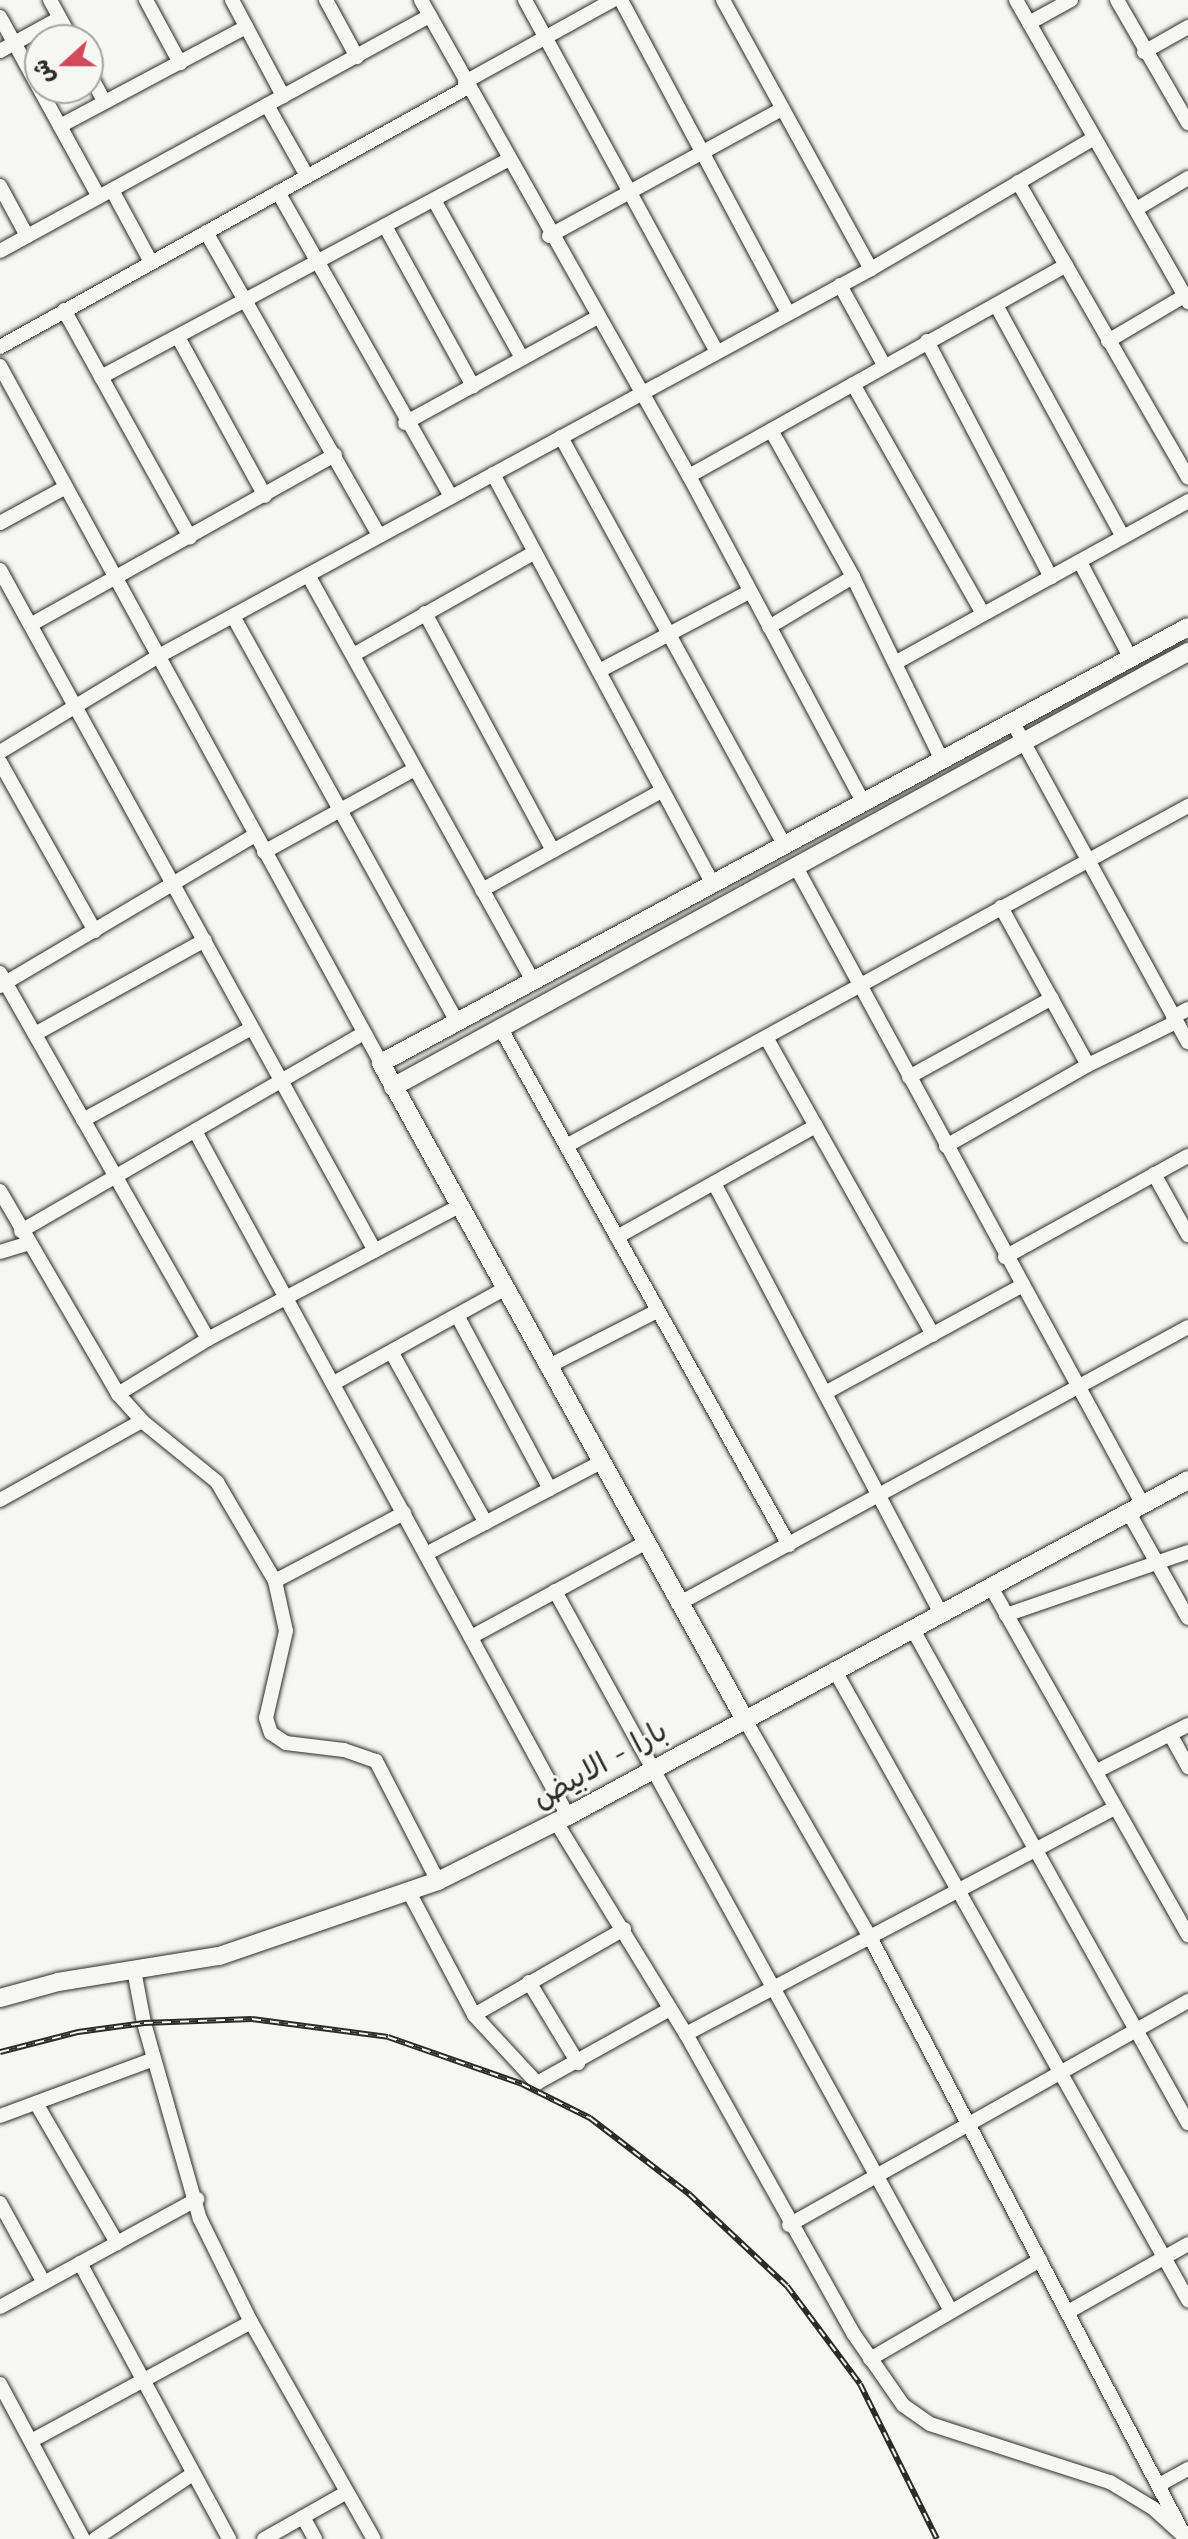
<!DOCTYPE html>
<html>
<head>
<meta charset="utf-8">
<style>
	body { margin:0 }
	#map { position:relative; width:1188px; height:2539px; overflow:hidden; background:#f6f6f2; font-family:"Comic Neue","Playpen Sans Arabic",sans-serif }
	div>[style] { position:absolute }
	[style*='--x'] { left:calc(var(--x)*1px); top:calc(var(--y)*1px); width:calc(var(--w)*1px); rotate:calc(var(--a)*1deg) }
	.roads { filter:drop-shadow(0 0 2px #2b2b2b) drop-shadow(0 0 2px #2b2b2b) }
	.minor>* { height:14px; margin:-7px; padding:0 7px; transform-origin:7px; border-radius:7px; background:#f6f6f2 }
	.major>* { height:18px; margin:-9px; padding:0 9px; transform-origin:9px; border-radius:9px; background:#f6f6f2 }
	.rail>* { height:6px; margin-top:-3px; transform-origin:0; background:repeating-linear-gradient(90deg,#f6f6f2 0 9px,#2b2b2b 0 18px); box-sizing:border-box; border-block:2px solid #2b2b2b }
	span { translate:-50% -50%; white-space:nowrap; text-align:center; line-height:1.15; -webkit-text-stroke:6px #f6f6f2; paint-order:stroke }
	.street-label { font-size:30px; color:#2b2b2b }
	.north { position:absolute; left:24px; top:24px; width:80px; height:80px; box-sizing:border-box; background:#f6f6f2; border:2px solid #a5a5a2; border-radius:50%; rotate:249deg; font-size:22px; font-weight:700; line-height:32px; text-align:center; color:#2b2b2b }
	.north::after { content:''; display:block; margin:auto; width:28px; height:36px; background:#d1495b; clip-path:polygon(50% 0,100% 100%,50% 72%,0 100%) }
</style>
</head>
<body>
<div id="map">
	<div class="roads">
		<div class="minor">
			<div style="--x:50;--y:0;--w:46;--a:61.2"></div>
			<div style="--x:146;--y:0;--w:72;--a:61.6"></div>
			<div style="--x:232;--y:0;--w:109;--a:62"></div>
			<div style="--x:326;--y:0;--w:65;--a:61.5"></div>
			<div style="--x:421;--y:0;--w:546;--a:60.62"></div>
			<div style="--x:689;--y:476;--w:370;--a:61.9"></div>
			<div style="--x:525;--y:0;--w:400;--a:61.4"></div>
			<div style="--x:621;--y:0;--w:355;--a:61.9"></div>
			<div style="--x:723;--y:0;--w:307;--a:61.2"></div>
			<div style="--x:1016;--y:0;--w:348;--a:60.3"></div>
			<div style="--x:1117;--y:0;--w:142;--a:60"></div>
			<div style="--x:0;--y:17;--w:205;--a:61.2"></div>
			<div style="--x:1029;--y:23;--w:48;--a:-28.7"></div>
			<div style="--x:0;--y:51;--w:68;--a:-28.8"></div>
			<div style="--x:1144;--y:52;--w:51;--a:-29.6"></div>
			<div style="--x:88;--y:71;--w:34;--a:62"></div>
			<div style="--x:465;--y:82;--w:169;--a:-29"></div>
			<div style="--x:267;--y:105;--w:81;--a:60.6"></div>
			<div style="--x:60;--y:126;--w:211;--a:-28"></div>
			<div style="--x:1018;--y:182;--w:341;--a:60.1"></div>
			<div style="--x:0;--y:186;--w:57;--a:61.6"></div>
			<div style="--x:112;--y:190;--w:82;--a:61.6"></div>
			<div style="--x:278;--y:192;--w:348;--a:60.4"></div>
			<div style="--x:434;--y:200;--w:181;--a:60.9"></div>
			<div style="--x:1138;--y:208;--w:58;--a:-31"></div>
			<div style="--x:385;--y:226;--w:183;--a:61.2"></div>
			<div style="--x:206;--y:232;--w:349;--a:60.3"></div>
			<div style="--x:549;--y:236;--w:265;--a:-28.6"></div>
			<div style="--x:0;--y:251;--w:490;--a:-28.7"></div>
			<div style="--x:840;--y:285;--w:91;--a:61.2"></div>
			<div style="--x:996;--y:305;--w:264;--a:61.3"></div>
			<div style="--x:64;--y:310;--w:260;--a:61"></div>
			<div style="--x:178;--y:337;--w:181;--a:61.3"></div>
			<div style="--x:927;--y:341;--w:267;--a:62.3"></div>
			<div style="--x:1108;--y:341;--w:88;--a:-30.6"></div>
			<div style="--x:0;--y:347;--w:535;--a:-29.05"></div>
			<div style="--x:0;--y:366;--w:794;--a:61.34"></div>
			<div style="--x:101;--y:377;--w:461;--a:-28.1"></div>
			<div style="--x:853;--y:384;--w:264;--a:60.5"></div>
			<div style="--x:405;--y:423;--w:220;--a:-28.8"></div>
			<div style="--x:771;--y:430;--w:168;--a:60.8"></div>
			<div style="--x:853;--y:577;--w:201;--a:64.1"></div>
			<div style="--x:561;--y:437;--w:464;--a:61.3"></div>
			<div style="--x:493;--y:474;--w:464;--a:61.8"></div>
			<div style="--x:689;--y:476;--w:432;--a:-29.2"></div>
			<div style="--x:0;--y:523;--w:75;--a:-28.6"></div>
			<div style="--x:1080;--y:562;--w:107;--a:62.2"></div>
			<div style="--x:0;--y:570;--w:777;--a:61.16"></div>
			<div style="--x:308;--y:575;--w:464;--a:61"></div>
			<div style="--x:425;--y:613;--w:270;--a:61.7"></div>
			<div style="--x:233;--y:616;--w:465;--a:61.1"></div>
			<div style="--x:32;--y:624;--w:347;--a:-29.2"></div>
			<div style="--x:769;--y:627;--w:98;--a:-30.8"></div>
			<div style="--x:353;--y:655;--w:207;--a:-29.5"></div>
			<div style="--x:895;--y:663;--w:335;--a:-28.9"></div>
			<div style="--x:599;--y:671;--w:170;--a:-27.8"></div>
			<div style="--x:1012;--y:721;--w:366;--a:61.3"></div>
			<div style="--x:0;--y:752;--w:184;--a:-31.2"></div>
			<div style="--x:157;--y:657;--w:813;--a:-28.52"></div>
			<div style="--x:871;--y:269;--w:257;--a:-30.4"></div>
			<div style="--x:0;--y:762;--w:194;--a:60.7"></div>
			<div style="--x:264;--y:852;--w:170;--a:-28.8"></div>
			<div style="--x:796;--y:867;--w:726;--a:61.46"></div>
			<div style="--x:482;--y:890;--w:205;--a:-28.9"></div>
			<div style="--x:1001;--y:907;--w:180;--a:61.2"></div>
			<div style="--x:0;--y:973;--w:421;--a:60.4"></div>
			<div style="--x:0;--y:986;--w:296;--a:-30.6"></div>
			<div style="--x:1173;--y:1017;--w:17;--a:-28"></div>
			<div style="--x:501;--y:1029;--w:591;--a:60.83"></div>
			<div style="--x:35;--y:1034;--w:194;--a:-28.9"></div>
			<div style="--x:767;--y:1039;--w:339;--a:60.7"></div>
			<div style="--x:909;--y:1077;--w:163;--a:-28.9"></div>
			<div style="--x:83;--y:1120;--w:192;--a:-28.6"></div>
			<div style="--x:195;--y:1131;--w:780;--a:61.43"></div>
			<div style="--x:568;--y:1145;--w:707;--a:-28.67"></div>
			<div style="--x:946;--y:1146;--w:163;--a:-29.7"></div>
			<div style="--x:1088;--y:1065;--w:98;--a:-26"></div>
			<div style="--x:1154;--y:1174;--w:70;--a:60.9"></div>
			<div style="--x:714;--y:1183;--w:486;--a:62.2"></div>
			<div style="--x:0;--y:1191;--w:235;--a:59.8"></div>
			<div style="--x:118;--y:1394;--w:36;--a:48"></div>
			<div style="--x:142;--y:1421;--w:97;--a:39.1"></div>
			<div style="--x:217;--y:1482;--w:115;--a:59.6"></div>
			<div style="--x:275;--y:1581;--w:51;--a:77.6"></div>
			<div style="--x:286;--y:1631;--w:89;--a:102.9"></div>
			<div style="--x:266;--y:1718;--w:16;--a:72"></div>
			<div style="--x:271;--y:1733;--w:18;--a:34"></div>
			<div style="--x:286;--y:1743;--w:58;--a:6.9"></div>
			<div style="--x:344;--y:1750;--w:34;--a:19"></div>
			<div style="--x:376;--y:1761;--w:135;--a:62.7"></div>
			<div style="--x:21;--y:1231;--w:396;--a:-30"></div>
			<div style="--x:617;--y:1237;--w:228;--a:-29.2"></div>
			<div style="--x:0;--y:1252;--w:30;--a:-17"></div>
			<div style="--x:1005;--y:1257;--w:209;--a:-28.9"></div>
			<div style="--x:458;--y:1317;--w:195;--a:61.9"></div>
			<div style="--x:392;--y:1353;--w:194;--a:61.1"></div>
			<div style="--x:547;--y:1367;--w:123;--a:-27"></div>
			<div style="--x:334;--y:1383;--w:194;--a:-28.9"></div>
			<div style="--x:825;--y:1393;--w:223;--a:-28.6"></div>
			<div style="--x:118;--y:1394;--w:105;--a:-31.4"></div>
			<div style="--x:208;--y:1339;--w:284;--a:-27.9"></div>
			<div style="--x:0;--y:1500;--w:162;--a:-29.1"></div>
			<div style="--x:1129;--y:1513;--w:120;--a:60.7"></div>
			<div style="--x:426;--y:1554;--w:195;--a:-27.7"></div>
			<div style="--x:275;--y:1581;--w:146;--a:-27.8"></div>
			<div style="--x:991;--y:1587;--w:400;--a:60.5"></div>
			<div style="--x:555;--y:1591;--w:822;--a:61.19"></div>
			<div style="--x:678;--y:1604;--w:580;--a:-28.51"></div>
			<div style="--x:1006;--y:1615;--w:193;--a:-19.1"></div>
			<div style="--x:912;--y:1628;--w:567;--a:60.86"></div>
			<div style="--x:471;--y:1637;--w:198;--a:-28.4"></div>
			<div style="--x:834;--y:1669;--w:724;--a:60.71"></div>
			<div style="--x:744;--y:1718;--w:253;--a:60.1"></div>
			<div style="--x:870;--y:1937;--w:671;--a:62.29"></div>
			<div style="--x:1170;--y:1734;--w:38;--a:61"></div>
			<div style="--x:1097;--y:1771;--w:102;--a:-26.8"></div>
			<div style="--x:556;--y:1822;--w:249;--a:58.5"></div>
			<div style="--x:686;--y:2034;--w:342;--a:60.8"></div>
			<div style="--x:853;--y:2333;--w:88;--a:55.2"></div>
			<div style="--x:903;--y:2405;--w:33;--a:35"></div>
			<div style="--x:930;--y:2424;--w:189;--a:17.9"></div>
			<div style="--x:1110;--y:2482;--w:50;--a:31.2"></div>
			<div style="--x:1153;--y:2508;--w:45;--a:42.3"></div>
			<div style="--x:409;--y:1892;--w:139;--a:62.1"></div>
			<div style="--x:474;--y:2015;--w:93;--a:47.2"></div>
			<div style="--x:537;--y:2083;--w:152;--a:-29.1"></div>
			<div style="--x:134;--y:1970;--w:54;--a:79.3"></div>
			<div style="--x:144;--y:2023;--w:204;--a:74.1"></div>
			<div style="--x:200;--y:2219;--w:115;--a:63.7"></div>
			<div style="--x:251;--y:2322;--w:249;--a:60.5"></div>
			<div style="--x:529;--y:1982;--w:95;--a:58.8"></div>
			<div style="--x:474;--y:2015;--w:173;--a:-29.8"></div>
			<div style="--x:686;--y:2034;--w:485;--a:-27.8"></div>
			<div style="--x:36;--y:2103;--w:162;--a:59.9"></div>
			<div style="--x:0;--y:2116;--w:164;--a:-20.3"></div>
			<div style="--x:0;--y:2203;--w:91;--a:61.2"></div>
			<div style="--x:789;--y:2225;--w:458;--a:-29.3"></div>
			<div style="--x:80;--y:2263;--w:314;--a:61.6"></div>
			<div style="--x:0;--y:2307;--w:225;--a:-28.7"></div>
			<div style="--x:1068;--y:2312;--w:138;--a:-29.5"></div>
			<div style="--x:870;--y:2359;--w:197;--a:-30.2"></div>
			<div style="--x:0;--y:2384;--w:176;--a:61.8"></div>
			<div style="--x:31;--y:2441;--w:250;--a:-28.4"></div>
			<div style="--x:1159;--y:2485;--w:33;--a:-29"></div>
			<div style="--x:303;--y:2517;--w:25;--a:61"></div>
			<div style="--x:95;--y:2539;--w:118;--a:-33.6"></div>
			<div style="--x:264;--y:2539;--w:95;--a:-29.5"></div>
		</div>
		<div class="major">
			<div style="--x:393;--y:1087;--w:906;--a:-28.69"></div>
			<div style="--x:744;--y:1718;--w:749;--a:-119"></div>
			<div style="--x:381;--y:1063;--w:917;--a:-28.38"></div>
			<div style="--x:0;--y:1998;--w:60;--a:-15.4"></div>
			<div style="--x:58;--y:1982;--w:163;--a:-9.2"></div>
			<div style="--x:219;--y:1956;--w:231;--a:-18.9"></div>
			<div style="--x:438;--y:1881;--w:145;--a:-26.6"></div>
			<div style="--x:568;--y:1816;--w:705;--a:-28.45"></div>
		</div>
	</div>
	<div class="rail">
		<div style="--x:0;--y:2052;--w:81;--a:-14.4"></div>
		<div style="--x:78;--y:2032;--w:67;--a:-7.8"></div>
		<div style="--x:144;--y:2023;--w:108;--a:-2.1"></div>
		<div style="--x:252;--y:2019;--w:137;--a:7.5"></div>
		<div style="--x:388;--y:2037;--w:142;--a:19.3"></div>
		<div style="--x:522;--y:2084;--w:76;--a:26.6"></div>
		<div style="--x:590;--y:2118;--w:125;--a:37.5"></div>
		<div style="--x:689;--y:2194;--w:134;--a:43.2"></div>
		<div style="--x:787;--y:2286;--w:122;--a:53.3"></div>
		<div style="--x:860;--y:2384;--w:173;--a:63.6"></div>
	</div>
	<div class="street-label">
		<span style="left:600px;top:1765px;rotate:-29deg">بارا - الابيض</span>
	</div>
	<div class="north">ش</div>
</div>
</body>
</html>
